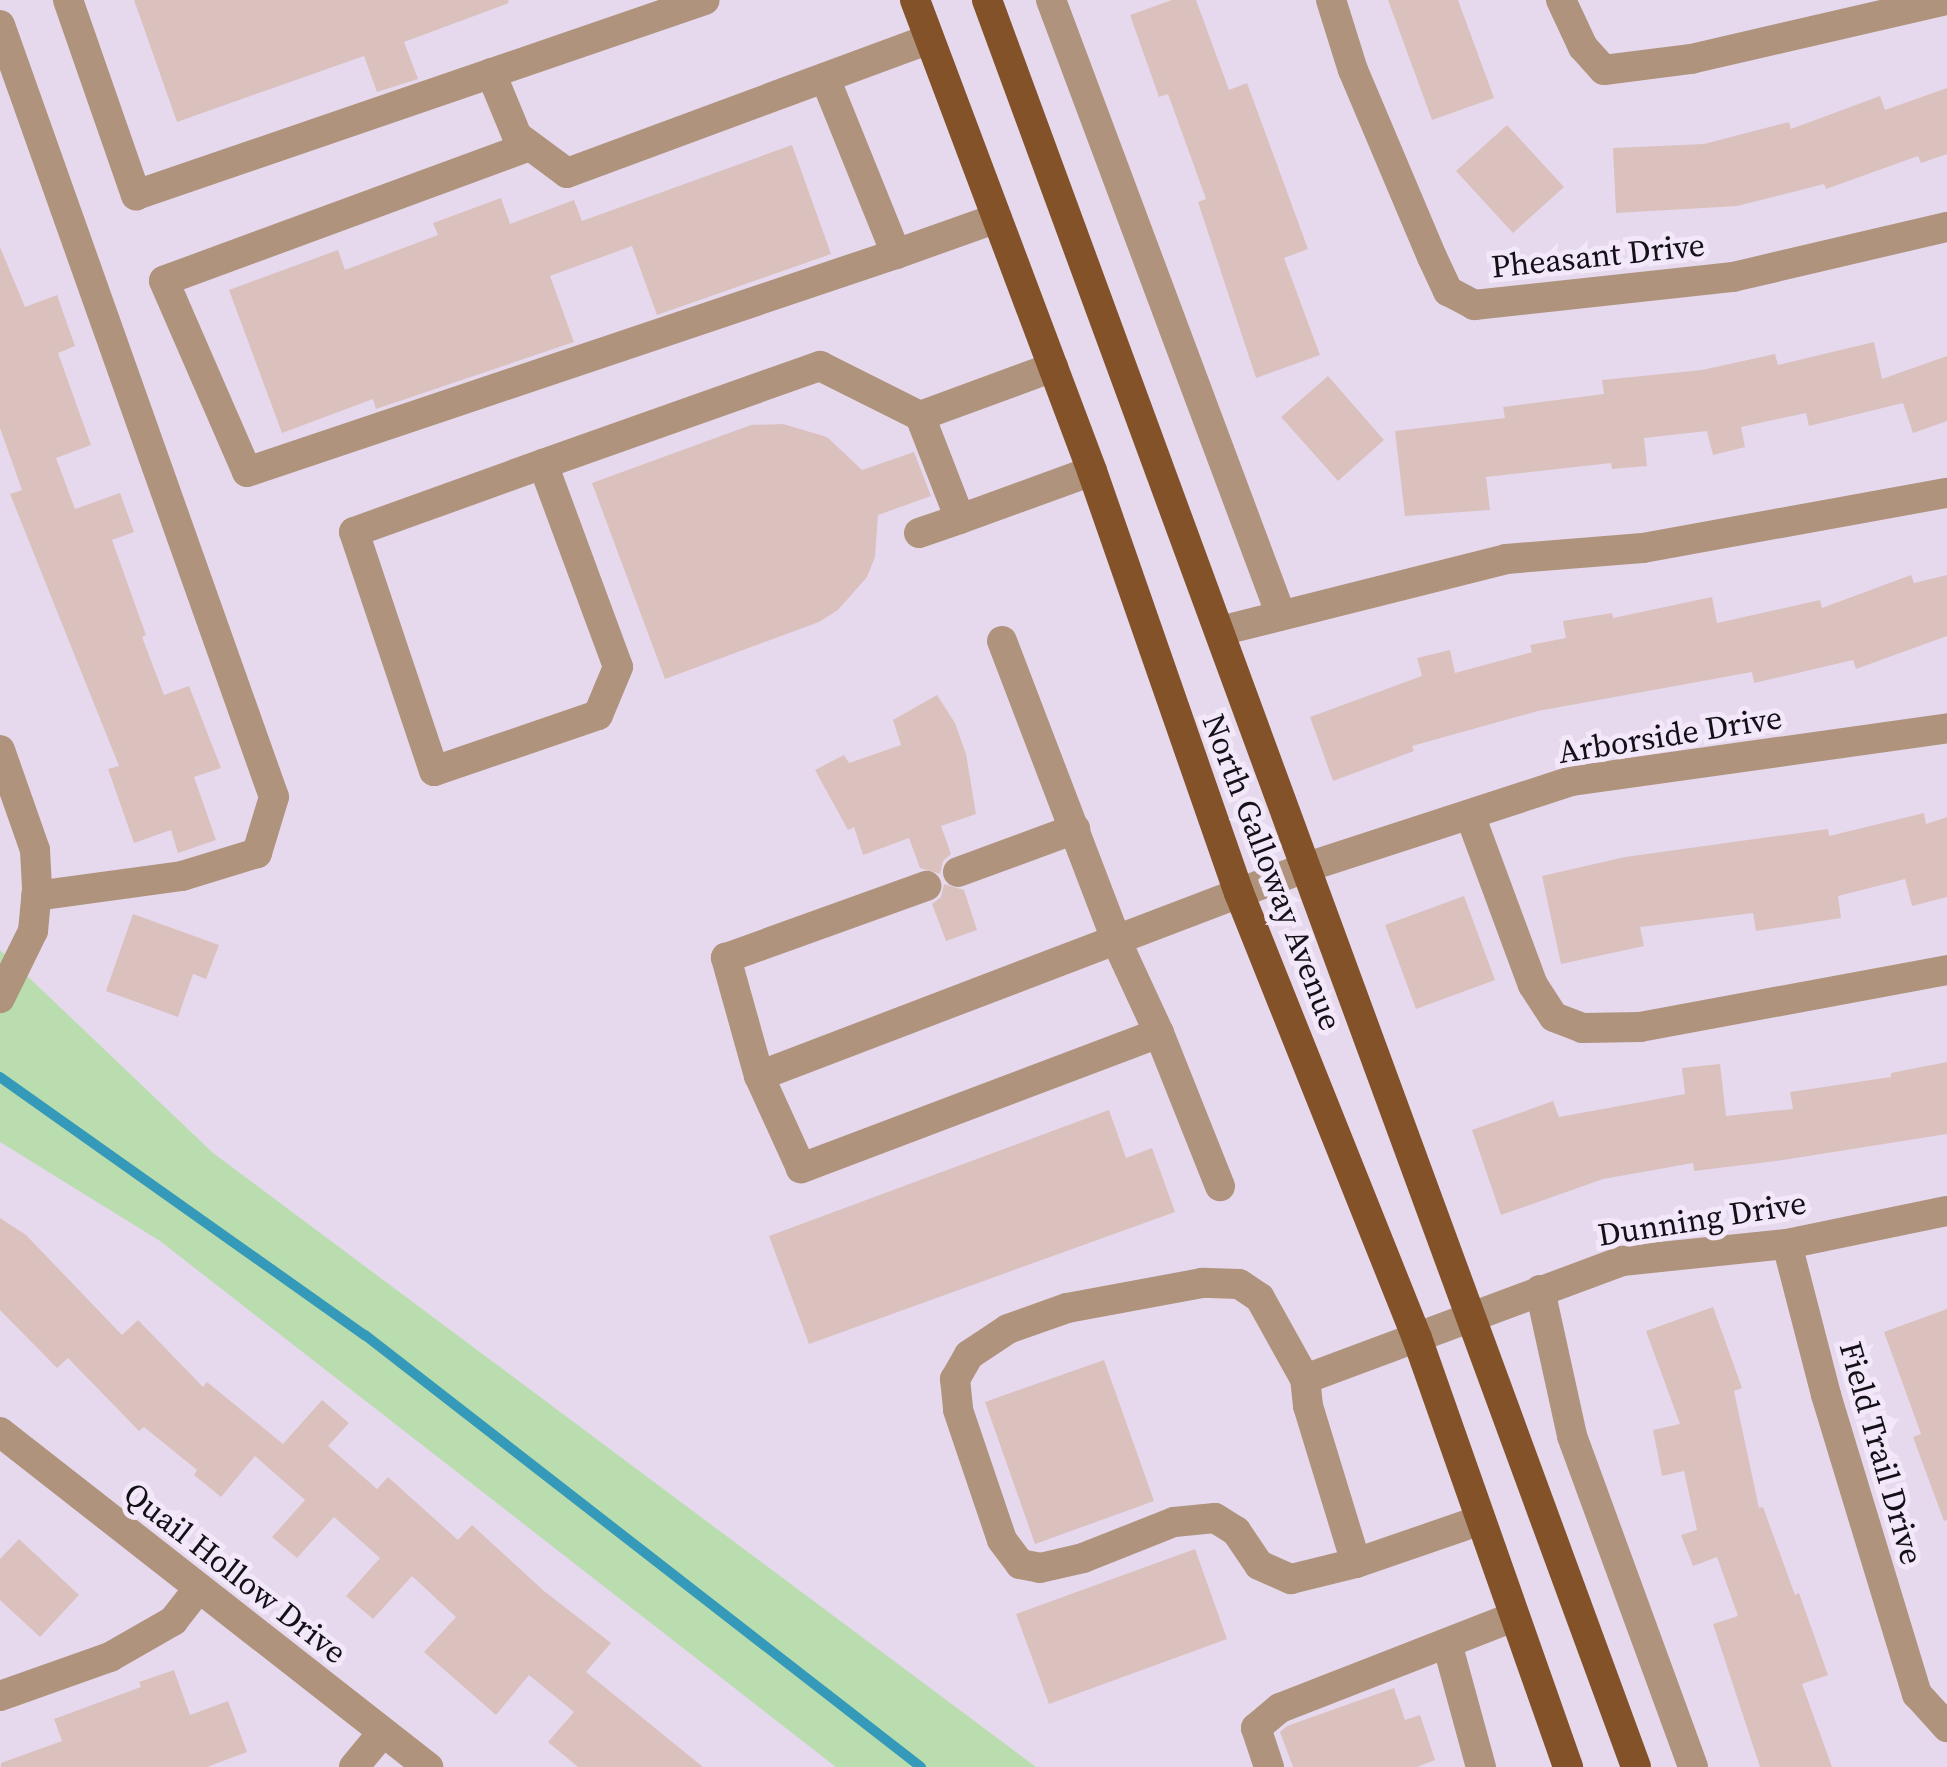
<!DOCTYPE html>
<html>
<head>
<meta charset="utf-8">
<style>
	body { margin:0 }
	#map { position:relative; width:1947px; height:1767px; overflow:hidden; background:#e6d9ed; font-family:"Source Serif 4",serif }
	div>[style] { position:absolute }
	[style*='--x'] { left:calc(var(--x)*1px); top:calc(var(--y)*1px); width:calc(var(--w)*1px); rotate:calc(var(--a)*1deg) }
	.green>* { inset:0; background:#b9ddaf }
	.stream>* { height:10px; margin:-5px; padding:0 5px; transform-origin:5px; border-radius:5px; background:#3599b9 }
	.building>* { inset:0; background:#dac1be }
	.minor>* { height:30px; margin:-15px; padding:0 15px; transform-origin:15px; border-radius:15px; background:#af937d }
	.major>* { height:30px; margin:-15px; padding:0 15px; transform-origin:15px; border-radius:15px; background:#835228 }
	span { translate:-50% -50%; white-space:nowrap; text-align:center; line-height:1.15; -webkit-text-stroke:10px #f3e7fa; paint-order:stroke }
	.street-label { font-size:32px; color:#141017 }
</style>
</head>
<body>
<div id="map">
	<div class="green">
		<div style="clip-path:polygon(0 950px,213px 1153px,1036px 1767px,836px 1767px,160px 1241px,0 1142px)"></div>
	</div>
	<div class="stream">
		<div style="--x:0;--y:1077;--w:447;--a:35.3"></div>
		<div style="--x:365;--y:1335;--w:704;--a:37.85"></div>
	</div>
	<div class="building">
		<div style="clip-path:polygon(134px 0,508px 0,509px 3px,404px 42px,418px 79px,377px 92px,364px 56px,177px 122px)"></div>
		<div style="clip-path:polygon(1172px 0,1196px 0,1229px 90px,1247px 83px,1308px 249px,1284px 258px,1320px 355px,1256px 378px,1198px 202px,1206px 199px,1168px 94px,1159px 97px,1130px 15px)"></div>
		<div style="clip-path:polygon(1388px 0,1458px 0,1494px 98px,1432px 120px)"></div>
		<div style="clip-path:polygon(1947px 88px,1947px 154px,1921px 163px,1918px 156px,1826px 189px,1824px 184px,1737px 206px,1616px 213px,1613px 148px,1704px 144px,1789px 122px,1791px 129px,1880px 96px,1885px 110px)"></div>
		<div style="clip-path:polygon(1507px 125px,1564px 187px,1513px 233px,1456px 171px)"></div>
		<div style="clip-path:polygon(792px 145px,831px 254px,657px 315px,632px 246px,550px 276px,574px 342px,376px 409px,373px 399px,282px 433px,229px 290px,338px 250px,345px 270px,438px 235px,433px 223px,501px 198px,510px 224px,574px 200px,582px 221px)"></div>
		<div style="clip-path:polygon(0 247px,25px 307px,57px 295px,75px 346px,58px 353px,91px 445px,56px 458px,75px 509px,120px 493px,134px 532px,112px 540px,146px 635px,142px 637px,164px 695px,189px 686px,221px 768px,194px 777px,216px 840px,178px 853px,171px 830px,134px 843px,108px 769px,119px 766px,10px 494px,22px 490px,0 428px)"></div>
		<div style="clip-path:polygon(1874px 342px,1882px 379px,1947px 356px,1947px 421px,1913px 433px,1903px 403px,1809px 426px,1806px 413px,1741px 427px,1745px 447px,1713px 455px,1707px 431px,1644px 438px,1647px 466px,1612px 469px,1611px 463px,1486px 477px,1490px 510px,1405px 516px,1395px 431px,1505px 418px,1503px 407px,1604px 394px,1602px 380px,1702px 370px,1775px 354px,1778px 365px)"></div>
		<div style="clip-path:polygon(1328px 376px,1384px 440px,1338px 481px,1281px 417px)"></div>
		<div style="clip-path:polygon(783px 424px,827px 437px,862px 470px,914px 452px,931px 496px,878px 515px,875px 557px,867px 577px,838px 610px,819px 622px,665px 679px,592px 483px,751px 425px)"></div>
		<div style="clip-path:polygon(1911px 575px,1914px 583px,1947px 575px,1947px 636px,1856px 669px,1853px 660px,1754px 683px,1752px 672px,1538px 711px,1412px 746px,1414px 751px,1333px 781px,1310px 717px,1422px 676px,1417px 658px,1450px 650px,1455px 673px,1532px 652px,1530px 645px,1566px 638px,1563px 621px,1612px 613px,1613px 618px,1712px 597px,1717px 623px,1820px 600px,1822px 608px)"></div>
		<div style="clip-path:polygon(937px 695px,955px 723px,966px 754px,976px 814px,941px 826px,951px 854px,943px 861px,940px 874px,920px 868px,909px 838px,863px 855px,854px 827px,848px 830px,815px 770px,844px 755px,849px 763px,901px 745px,893px 720px)"></div>
		<div style="clip-path:polygon(1924px 813px,1926px 824px,1947px 817px,1947px 897px,1912px 906px,1905px 879px,1838px 896px,1841px 918px,1756px 931px,1753px 913px,1640px 927px,1644px 946px,1561px 964px,1542px 876px,1625px 857px,1828px 829px,1829px 836px)"></div>
		<div style="clip-path:polygon(944px 884px,964px 890px,977px 930px,946px 941px,932px 904px,941px 897px)"></div>
		<div style="clip-path:polygon(1464px 896px,1495px 980px,1416px 1009px,1385px 925px)"></div>
		<div style="clip-path:polygon(133px 914px,219px 945px,206px 979px,193px 974px,178px 1017px,106px 991px)"></div>
		<div style="clip-path:polygon(1947px 1062px,1947px 1134px,1776px 1161px,1694px 1171px,1693px 1163px,1603px 1179px,1501px 1215px,1472px 1130px,1553px 1101px,1559px 1117px,1685px 1094px,1682px 1068px,1720px 1064px,1726px 1116px,1793px 1109px,1790px 1092px,1891px 1077px,1891px 1073px)"></div>
		<div style="clip-path:polygon(1109px 1110px,1126px 1158px,1152px 1148px,1175px 1212px,809px 1344px,769px 1236px)"></div>
		<div style="clip-path:polygon(0 1218px,26px 1235px,122px 1335px,138px 1320px,203px 1387px,207px 1382px,283px 1444px,322px 1400px,349px 1423px,328px 1446px,377px 1489px,388px 1477px,458px 1540px,472px 1525px,544px 1591px,611px 1643px,586px 1672px,703px 1767px,578px 1767px,548px 1742px,574px 1712px,529px 1675px,496px 1715px,424px 1652px,456px 1617px,412px 1576px,373px 1619px,346px 1596px,380px 1558px,334px 1517px,297px 1558px,272px 1537px,305px 1500px,255px 1456px,221px 1497px,194px 1475px,197px 1470px,144px 1427px,139px 1431px,68px 1358px,57px 1368px,0 1310px)"></div>
		<div style="clip-path:polygon(1713px 1307px,1742px 1388px,1734px 1391px,1759px 1508px,1763px 1507px,1795px 1595px,1799px 1593px,1828px 1675px,1802px 1684px,1832px 1767px,1760px 1767px,1713px 1624px,1738px 1616px,1717px 1557px,1693px 1566px,1681px 1535px,1697px 1530px,1684px 1471px,1662px 1476px,1653px 1430px,1680px 1424px,1646px 1331px)"></div>
		<div style="clip-path:polygon(1947px 1309px,1947px 1520px,1944px 1521px,1913px 1437px,1921px 1434px,1884px 1332px)"></div>
		<div style="clip-path:polygon(1104px 1360px,1154px 1501px,1035px 1544px,985px 1402px)"></div>
		<div style="clip-path:polygon(19px 1539px,79px 1595px,40px 1637px,0 1600px,0 1559px)"></div>
		<div style="clip-path:polygon(1195px 1549px,1227px 1639px,1049px 1704px,1016px 1614px)"></div>
		<div style="clip-path:polygon(174px 1670px,190px 1715px,228px 1701px,247px 1752px,207px 1767px,1px 1767px,1px 1763px,62px 1741px,54px 1719px,141px 1687px,139px 1682px)"></div>
		<div style="clip-path:polygon(1394px 1688px,1405px 1720px,1420px 1715px,1435px 1760px,1417px 1767px,1293px 1767px,1280px 1732px,1287px 1726px)"></div>
	</div>
	<div class="minor">
		<div style="--x:68;--y:0;--w:207;--a:70.8"></div>
		<div style="--x:136;--y:195;--w:601;--a:-18.92"></div>
		<div style="--x:1051;--y:0;--w:657;--a:69.5"></div>
		<div style="--x:1331;--y:0;--w:73;--a:72.6"></div>
		<div style="--x:1353;--y:70;--w:203;--a:67.1"></div>
		<div style="--x:1432;--y:257;--w:38;--a:65"></div>
		<div style="--x:1448;--y:291;--w:30;--a:28"></div>
		<div style="--x:1474;--y:305;--w:261;--a:-6.2"></div>
		<div style="--x:1733;--y:277;--w:220;--a:-13.2"></div>
		<div style="--x:1561;--y:0;--w:52;--a:64.9"></div>
		<div style="--x:1583;--y:47;--w:31;--a:48"></div>
		<div style="--x:1604;--y:70;--w:88;--a:-7.2"></div>
		<div style="--x:1691;--y:59;--w:263;--a:-13"></div>
		<div style="--x:0;--y:25;--w:819;--a:70.46"></div>
		<div style="--x:274;--y:797;--w:59;--a:106.9"></div>
		<div style="--x:257;--y:853;--w:78;--a:163"></div>
		<div style="--x:182;--y:876;--w:147;--a:172.2"></div>
		<div style="--x:491;--y:73;--w:68;--a:67.6"></div>
		<div style="--x:517;--y:136;--w:62;--a:36.5"></div>
		<div style="--x:567;--y:173;--w:386;--a:-20.3"></div>
		<div style="--x:825;--y:78;--w:190;--a:68"></div>
		<div style="--x:896;--y:254;--w:107;--a:-19.6"></div>
		<div style="--x:530;--y:146;--w:390;--a:159.8"></div>
		<div style="--x:164;--y:281;--w:208;--a:66.5"></div>
		<div style="--x:247;--y:472;--w:685;--a:-18.57"></div>
		<div style="--x:920;--y:416;--w:110;--a:68.8"></div>
		<div style="--x:960;--y:519;--w:140;--a:-20"></div>
		<div style="--x:543;--y:464;--w:216;--a:69.7"></div>
		<div style="--x:618;--y:667;--w:52;--a:112.6"></div>
		<div style="--x:598;--y:715;--w:173;--a:161.1"></div>
		<div style="--x:434;--y:771;--w:252;--a:-108.5"></div>
		<div style="--x:354;--y:532;--w:201;--a:-19.8"></div>
		<div style="--x:543;--y:464;--w:294;--a:-19.5"></div>
		<div style="--x:820;--y:366;--w:112;--a:26.6"></div>
		<div style="--x:920;--y:416;--w:142;--a:-20.2"></div>
		<div style="--x:919;--y:533;--w:43;--a:-18.9"></div>
		<div style="--x:1220;--y:631;--w:295;--a:-14.1"></div>
		<div style="--x:1506;--y:559;--w:137;--a:-4.6"></div>
		<div style="--x:1643;--y:548;--w:309;--a:-10.3"></div>
		<div style="--x:1002;--y:641;--w:320;--a:69.1"></div>
		<div style="--x:1116;--y:940;--w:102;--a:65.2"></div>
		<div style="--x:1159;--y:1033;--w:383;--a:159.3"></div>
		<div style="--x:801;--y:1168;--w:101;--a:-114.5"></div>
		<div style="--x:759;--y:1076;--w:382;--a:-20.9"></div>
		<div style="--x:1116;--y:940;--w:132;--a:-20.9"></div>
		<div style="--x:1239;--y:893;--w:70;--a:-21"></div>
		<div style="--x:1304;--y:868;--w:282;--a:-18"></div>
		<div style="--x:1572;--y:781;--w:379;--a:-8"></div>
		<div style="--x:0;--y:750;--w:106;--a:70.7"></div>
		<div style="--x:35;--y:850;--w:39;--a:87"></div>
		<div style="--x:37;--y:889;--w:42;--a:95.4"></div>
		<div style="--x:33;--y:931;--w:75;--a:116.2"></div>
		<div style="--x:1470;--y:815;--w:181;--a:69.7"></div>
		<div style="--x:1533;--y:985;--w:38;--a:57"></div>
		<div style="--x:1554;--y:1017;--w:30;--a:21"></div>
		<div style="--x:1582;--y:1028;--w:58;--a:-1"></div>
		<div style="--x:1640;--y:1027;--w:312;--a:-10.5"></div>
		<div style="--x:958;--y:872;--w:125;--a:-20.2"></div>
		<div style="--x:1159;--y:1033;--w:165;--a:68.3"></div>
		<div style="--x:759;--y:1076;--w:123;--a:-105.6"></div>
		<div style="--x:726;--y:958;--w:213;--a:-19.8"></div>
		<div style="--x:1787;--y:1244;--w:156;--a:75.5"></div>
		<div style="--x:1826;--y:1395;--w:313;--a:73.1"></div>
		<div style="--x:1917;--y:1694;--w:45;--a:47.7"></div>
		<div style="--x:1540;--y:1290;--w:149;--a:77.6"></div>
		<div style="--x:1572;--y:1436;--w:352;--a:69.9"></div>
		<div style="--x:1305;--y:1379;--w:93;--a:-119.1"></div>
		<div style="--x:1260;--y:1298;--w:25;--a:-146"></div>
		<div style="--x:1239;--y:1284;--w:37;--a:-178"></div>
		<div style="--x:1202;--y:1283;--w:137;--a:169.5"></div>
		<div style="--x:1067;--y:1308;--w:63;--a:160.4"></div>
		<div style="--x:1008;--y:1329;--w:47;--a:146.3"></div>
		<div style="--x:969;--y:1355;--w:28;--a:120"></div>
		<div style="--x:955;--y:1379;--w:31;--a:84"></div>
		<div style="--x:958;--y:1410;--w:137;--a:71.3"></div>
		<div style="--x:1002;--y:1540;--w:30;--a:53"></div>
		<div style="--x:1020;--y:1564;--w:20;--a:11"></div>
		<div style="--x:1040;--y:1568;--w:44;--a:-13.1"></div>
		<div style="--x:1083;--y:1558;--w:98;--a:-21.6"></div>
		<div style="--x:1174;--y:1522;--w:41;--a:-5.6"></div>
		<div style="--x:1215;--y:1518;--w:25;--a:32"></div>
		<div style="--x:1236;--y:1531;--w:41;--a:55.9"></div>
		<div style="--x:1259;--y:1565;--w:35;--a:24"></div>
		<div style="--x:1291;--y:1579;--w:67;--a:-13.8"></div>
		<div style="--x:1356;--y:1563;--w:164;--a:-107"></div>
		<div style="--x:1308;--y:1406;--w:27;--a:-96"></div>
		<div style="--x:1305;--y:1379;--w:338;--a:-20.4"></div>
		<div style="--x:1622;--y:1261;--w:166;--a:-5.9"></div>
		<div style="--x:1787;--y:1244;--w:163;--a:-11.7"></div>
		<div style="--x:0;--y:1432;--w:544;--a:38.05"></div>
		<div style="--x:1356;--y:1563;--w:132;--a:-19"></div>
		<div style="--x:1447;--y:1643;--w:129;--a:74.7"></div>
		<div style="--x:0;--y:1696;--w:117;--a:-19.5"></div>
		<div style="--x:110;--y:1657;--w:73;--a:-29.7"></div>
		<div style="--x:173;--y:1621;--w:41;--a:-52"></div>
		<div style="--x:354;--y:1767;--w:45;--a:-50.4"></div>
		<div style="--x:1269;--y:1767;--w:41;--a:-108.4"></div>
		<div style="--x:1256;--y:1728;--w:31;--a:-40"></div>
		<div style="--x:1280;--y:1708;--w:251;--a:-21.3"></div>
	</div>
	<div class="major">
		<div style="--x:915;--y:0;--w:503;--a:69.4"></div>
		<div style="--x:1092;--y:471;--w:447;--a:70.8"></div>
		<div style="--x:1239;--y:893;--w:479;--a:68.2"></div>
		<div style="--x:1417;--y:1338;--w:455;--a:70.6"></div>
		<div style="--x:987;--y:0;--w:1882;--a:69.83"></div>
	</div>
	<div class="street-label">
		<span style="left:1598px;top:256px;rotate:-6deg">Pheasant Drive</span>
		<span style="left:1670px;top:735px;rotate:-9deg">Arborside Drive</span>
		<span style="left:1272px;top:872px;rotate:69deg">North Galloway Avenue</span>
		<span style="left:1702px;top:1219px;rotate:-9deg">Dunning Drive</span>
		<span style="left:1881px;top:1453px;rotate:74deg">Field Trail Drive</span>
		<span style="left:235px;top:1573px;rotate:38deg">Quail Hollow Drive</span>
	</div>
</div>
</body>
</html>
